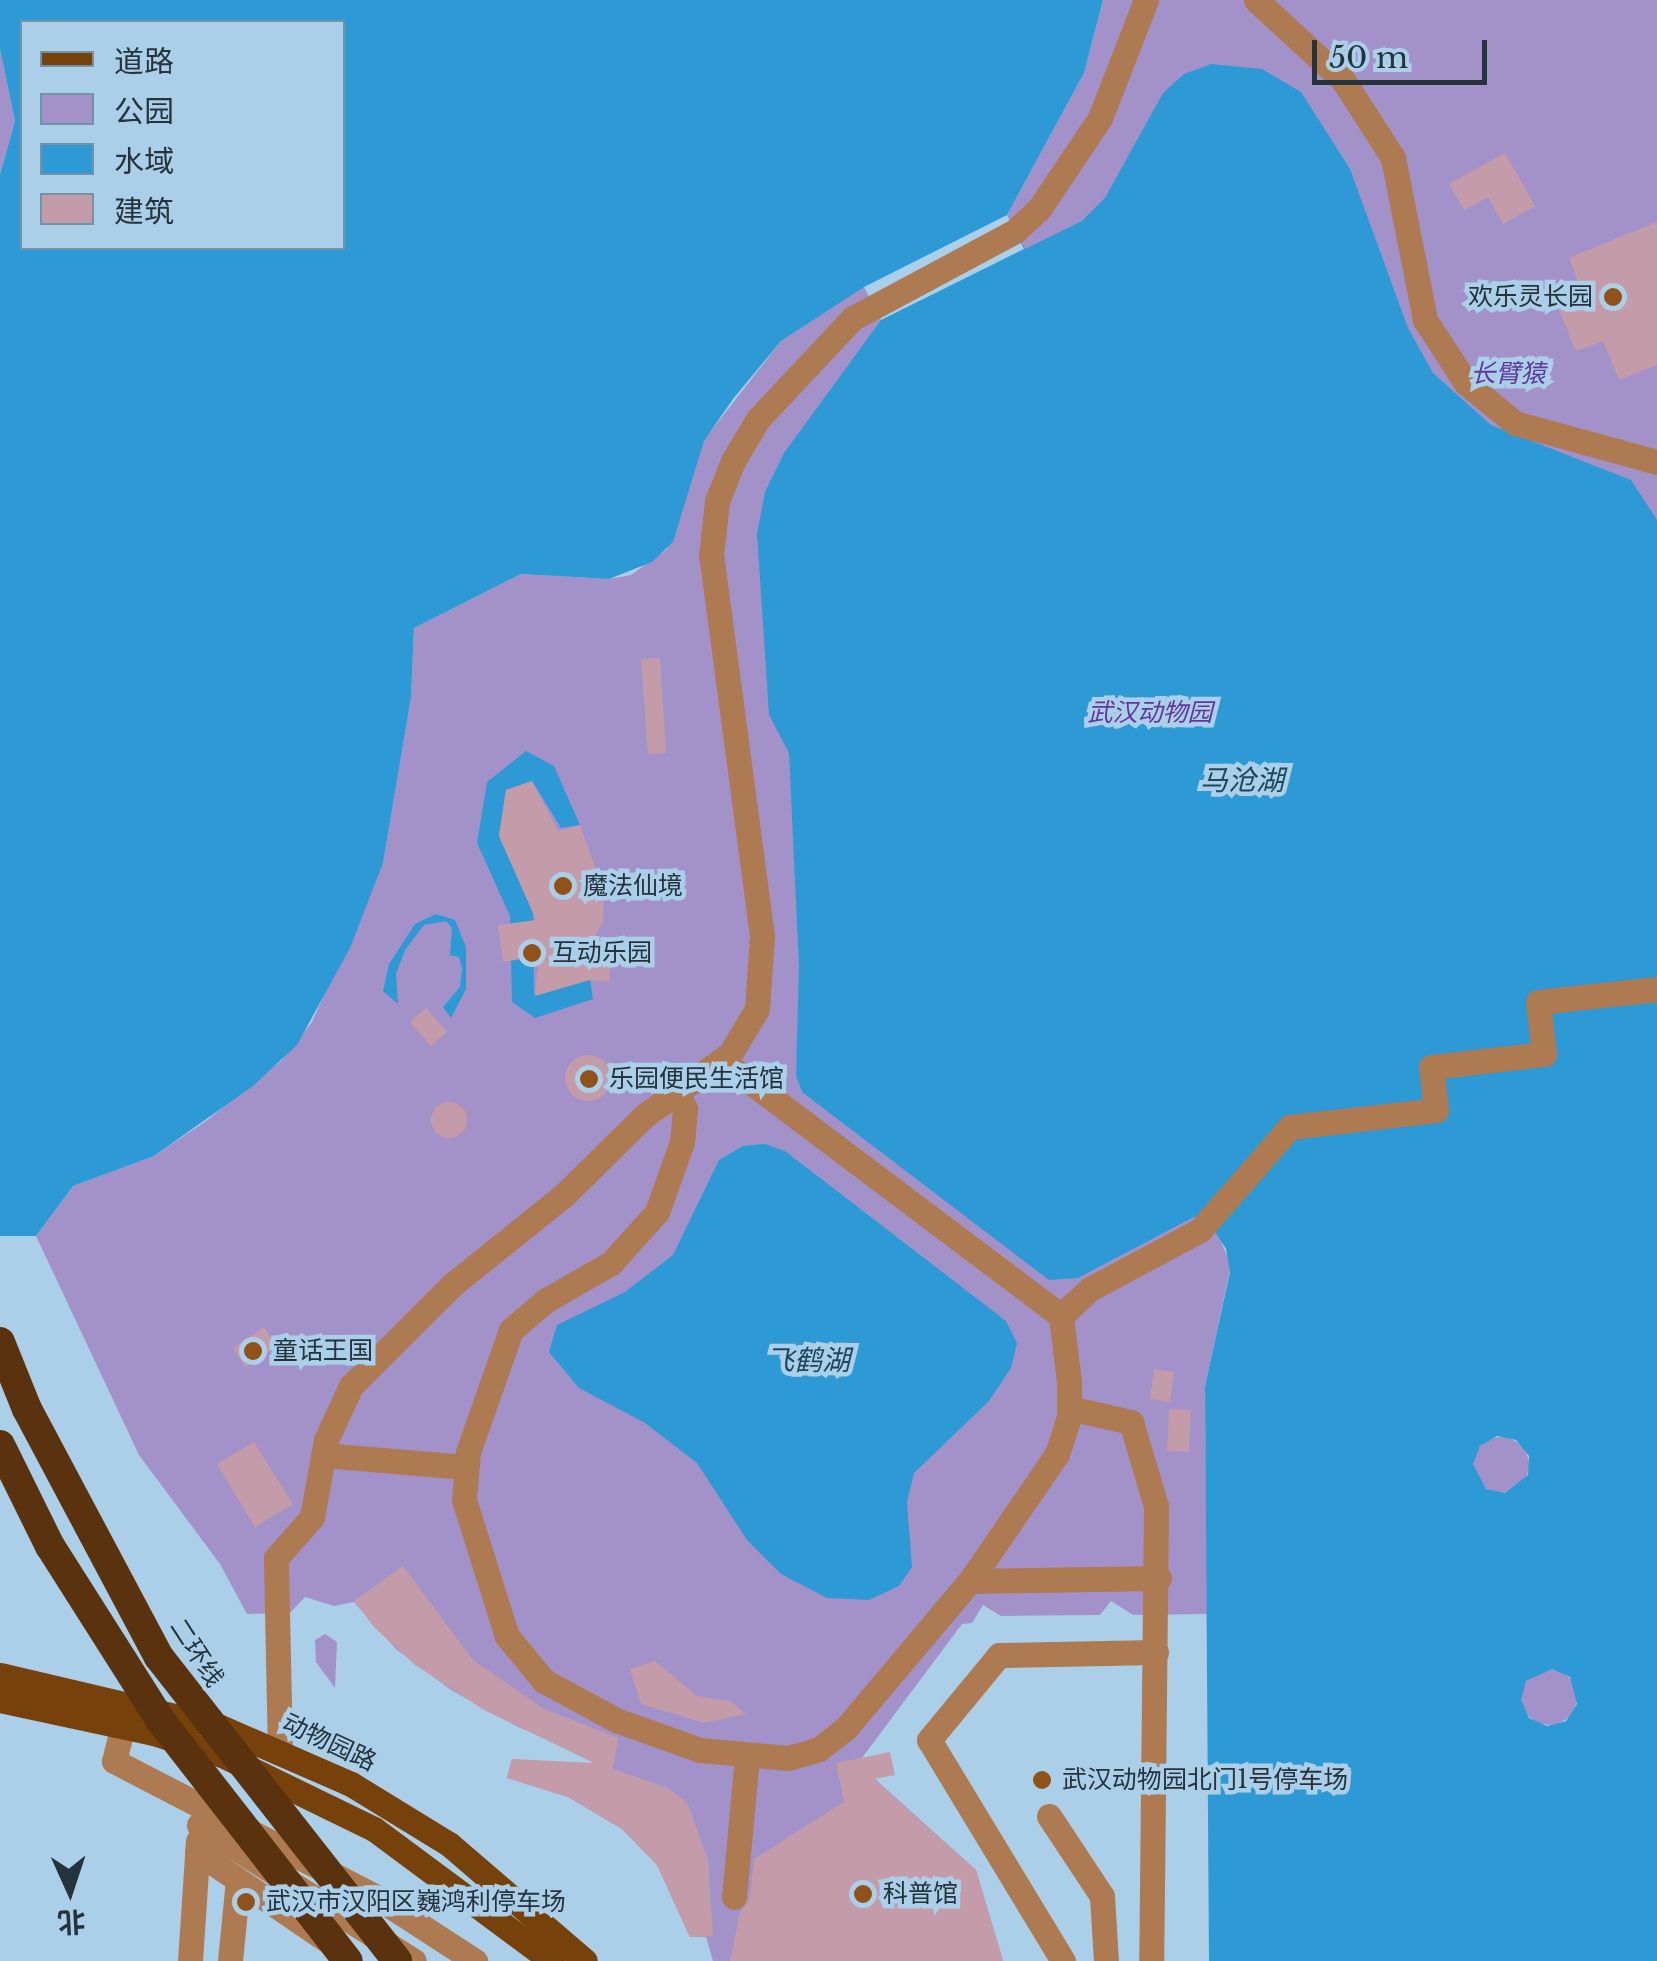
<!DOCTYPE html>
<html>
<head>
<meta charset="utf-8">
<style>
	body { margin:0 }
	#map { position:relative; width:1657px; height:1961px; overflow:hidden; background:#abcfe8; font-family:"Libre Baskerville","Noto Sans SC",serif }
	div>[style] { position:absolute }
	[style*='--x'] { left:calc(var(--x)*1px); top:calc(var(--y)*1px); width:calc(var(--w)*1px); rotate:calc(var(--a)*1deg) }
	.green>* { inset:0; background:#a392ca }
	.round { border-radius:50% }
	.water>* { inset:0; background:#2d9ad5 }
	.pier>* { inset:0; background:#abcfe8 }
	.building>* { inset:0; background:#c49ba8 }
	.minor>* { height:25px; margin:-12.5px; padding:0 12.5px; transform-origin:12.5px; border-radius:12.5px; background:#ae7a52 }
	.major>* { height:25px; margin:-12.5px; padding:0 12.5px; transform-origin:12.5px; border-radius:12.5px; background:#77410c }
	.highway-bridge>* { height:30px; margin:-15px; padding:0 15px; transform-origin:15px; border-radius:15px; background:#5a320d }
	.dots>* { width:28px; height:28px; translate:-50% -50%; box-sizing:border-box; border:5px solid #abcfe8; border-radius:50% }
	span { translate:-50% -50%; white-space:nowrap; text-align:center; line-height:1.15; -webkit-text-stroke:9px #abcfe8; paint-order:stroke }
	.poi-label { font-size:25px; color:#25333d }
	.right { translate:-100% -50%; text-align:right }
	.left { translate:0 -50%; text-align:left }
	.park-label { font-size:25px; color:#60379d; font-style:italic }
	.street-label { font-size:25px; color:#25333d }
	.water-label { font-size:28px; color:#1c4760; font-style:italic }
	.legend { position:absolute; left:20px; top:20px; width:325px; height:230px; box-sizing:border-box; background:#abcfe8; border:2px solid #7591a4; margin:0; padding:12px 18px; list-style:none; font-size:30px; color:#25333d }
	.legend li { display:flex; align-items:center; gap:20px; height:50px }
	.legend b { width:50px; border:2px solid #7591a4 }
	.north { position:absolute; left:20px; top:1841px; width:100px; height:100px; -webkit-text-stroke:8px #abcfe8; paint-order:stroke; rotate:177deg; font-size:28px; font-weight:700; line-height:40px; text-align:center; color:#25333d }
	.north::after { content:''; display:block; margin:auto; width:35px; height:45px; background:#25333d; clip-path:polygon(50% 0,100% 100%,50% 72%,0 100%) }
	.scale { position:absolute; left:1312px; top:40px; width:175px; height:45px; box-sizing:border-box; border:5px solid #25333d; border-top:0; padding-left:12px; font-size:30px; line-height:35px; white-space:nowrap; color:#25333d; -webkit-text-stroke:8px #abcfe8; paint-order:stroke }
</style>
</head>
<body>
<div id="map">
	<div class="green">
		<div style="clip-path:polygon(1103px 0,1657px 0,1657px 1049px,1217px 1232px,1231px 1265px,1205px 1386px,1207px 1614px,1133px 1615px,1111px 1601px,1100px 1615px,1001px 1616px,983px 1605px,972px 1623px,962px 1624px,841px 1786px,875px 1779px,976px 1870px,1003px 1961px,713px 1961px,706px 1937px,690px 1937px,657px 1865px,622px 1829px,568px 1797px,507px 1778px,512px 1759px,591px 1766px,593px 1754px,520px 1728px,451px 1690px,396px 1649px,354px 1602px,334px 1606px,305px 1597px,290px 1613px,247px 1614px,220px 1564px,139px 1455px,36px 1236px,73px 1186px,154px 1156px,206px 1121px,281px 1061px,312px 1022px,383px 863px,411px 698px,414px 628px,521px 574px,609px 579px,631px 575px,667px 549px,704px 440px,781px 341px,864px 286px,1007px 215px,1084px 73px)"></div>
		<div style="clip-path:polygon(0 49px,15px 121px,0 175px)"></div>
		<div class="round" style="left:1473px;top:1437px;width:56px;height:56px"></div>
		<div style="clip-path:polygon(325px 1634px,337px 1642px,335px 1688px,316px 1662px,315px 1640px)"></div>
		<div class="round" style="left:1521px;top:1669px;width:56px;height:56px"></div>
	</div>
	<div class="water">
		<div style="clip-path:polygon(evenodd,0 0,1103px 0,1084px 73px,1007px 215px,1025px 249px,1082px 221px,1105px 198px,1163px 93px,1184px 74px,1211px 64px,1262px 69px,1301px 92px,1350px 169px,1408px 328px,1433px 373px,1491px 425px,1631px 480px,1657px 520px,1657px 1961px,1209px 1961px,1205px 1386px,1230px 1272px,1226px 1249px,1207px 1219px,1194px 1217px,1078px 1278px,1049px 1280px,802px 1092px,796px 1076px,799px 966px,789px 753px,769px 715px,757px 534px,765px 492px,784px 453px,881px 320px,864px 287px,781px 341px,733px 399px,704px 441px,673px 542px,652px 562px,609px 579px,521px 574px,414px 628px,411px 698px,383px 863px,350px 948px,297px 1045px,253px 1086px,154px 1156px,73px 1186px,36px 1236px,0 1236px,0 175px,15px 121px,0 49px,0 0,22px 22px,342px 22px,342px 248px,22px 248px,22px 22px,0 0,1497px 1436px,1516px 1440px,1529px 1456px,1528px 1475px,1505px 1493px,1486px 1489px,1473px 1464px,1480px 1446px,1497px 1436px,0 0,1552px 1669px,1570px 1677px,1577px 1704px,1566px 1721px,1547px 1726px,1529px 1718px,1521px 1700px,1526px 1681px,1552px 1669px)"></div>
		<div style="clip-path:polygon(526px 751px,554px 766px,580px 825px,561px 828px,532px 781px,506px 790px,499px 836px,533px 911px,534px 994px,590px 979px,593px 999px,535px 1018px,512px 1002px,510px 916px,477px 843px,487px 782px)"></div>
		<div style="clip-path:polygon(436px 914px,455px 920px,466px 947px,466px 989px,451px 1018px,443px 1007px,460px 987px,462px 968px,459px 957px,450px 955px,452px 928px,446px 921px,424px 925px,405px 950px,396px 974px,398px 1004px,383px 991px,389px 964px,415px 924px)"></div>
		<div style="clip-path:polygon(765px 1144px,785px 1151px,1006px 1321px,1017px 1343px,1011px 1368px,989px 1401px,914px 1473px,907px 1502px,912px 1567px,899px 1586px,869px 1600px,827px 1598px,781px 1574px,747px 1540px,697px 1463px,645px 1423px,579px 1388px,549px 1352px,557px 1325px,625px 1292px,673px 1255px,719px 1160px,743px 1146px)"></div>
	</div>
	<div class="pier">
		<div style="clip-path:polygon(1007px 215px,1024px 249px,881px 320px,864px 287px)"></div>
	</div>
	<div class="building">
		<div style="clip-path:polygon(1505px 153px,1535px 206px,1503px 224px,1488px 197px,1464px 210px,1449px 184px)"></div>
		<div style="clip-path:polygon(1657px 222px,1657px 365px,1619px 380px,1603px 341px,1576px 351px,1556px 303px,1582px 292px,1569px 258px)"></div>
		<div style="clip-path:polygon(660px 658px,666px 753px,648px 754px,641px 659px)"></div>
		<div style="clip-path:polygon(532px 781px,558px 831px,580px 825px,604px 892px,603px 922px,588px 948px,612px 951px,609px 982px,590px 980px,535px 996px,539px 956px,503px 962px,498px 925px,536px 920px,499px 836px,506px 790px)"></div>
		<div style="clip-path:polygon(426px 1008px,447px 1032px,431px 1046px,410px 1022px)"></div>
		<div class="round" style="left:565px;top:1055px;width:46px;height:46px"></div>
		<div class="round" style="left:431px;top:1102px;width:36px;height:36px"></div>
		<div style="clip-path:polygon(264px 1327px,277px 1347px,245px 1367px,233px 1348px)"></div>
		<div style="clip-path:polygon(1154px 1369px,1174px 1372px,1170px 1402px,1150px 1399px)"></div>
		<div style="clip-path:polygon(1169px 1409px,1191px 1410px,1189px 1452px,1167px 1451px)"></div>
		<div style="clip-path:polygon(254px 1442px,293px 1504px,255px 1527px,217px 1464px)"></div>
		<div style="clip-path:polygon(403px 1566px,473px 1660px,544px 1709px,618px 1738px,613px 1769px,668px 1788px,688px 1804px,708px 1860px,713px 1936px,690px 1937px,657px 1865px,622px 1829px,568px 1797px,507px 1778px,512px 1759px,594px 1763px,484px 1710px,415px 1665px,375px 1628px,354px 1601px)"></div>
		<div style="clip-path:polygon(655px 1661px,697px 1696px,730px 1701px,746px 1714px,705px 1723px,641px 1704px,630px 1669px)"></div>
		<div style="clip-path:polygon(890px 1752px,895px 1775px,874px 1779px,976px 1870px,1003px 1961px,730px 1961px,740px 1912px,750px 1899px,754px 1859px,844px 1802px,836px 1763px)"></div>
	</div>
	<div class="minor">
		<div style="--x:1256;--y:0;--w:118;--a:42.6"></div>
		<div style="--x:1343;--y:80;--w:93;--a:57.3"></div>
		<div style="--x:1393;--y:158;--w:165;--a:78.8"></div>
		<div style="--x:1425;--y:320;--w:75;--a:56.9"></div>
		<div style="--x:1466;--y:383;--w:63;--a:39.2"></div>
		<div style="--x:1515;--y:423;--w:147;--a:15.4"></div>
		<div style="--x:677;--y:1093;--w:18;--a:63"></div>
		<div style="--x:685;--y:1109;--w:33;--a:95"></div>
		<div style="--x:682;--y:1142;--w:74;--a:109.7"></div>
		<div style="--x:657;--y:1212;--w:69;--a:132"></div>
		<div style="--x:611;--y:1263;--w:76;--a:150.1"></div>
		<div style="--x:545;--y:1301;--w:45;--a:139.5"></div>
		<div style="--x:511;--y:1330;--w:129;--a:109.4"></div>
		<div style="--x:468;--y:1452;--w:48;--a:94.8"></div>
		<div style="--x:464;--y:1500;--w:143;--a:72.5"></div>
		<div style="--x:507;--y:1636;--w:58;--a:50.6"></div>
		<div style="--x:544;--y:1681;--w:82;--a:28.4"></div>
		<div style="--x:616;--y:1720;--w:89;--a:19.7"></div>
		<div style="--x:700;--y:1750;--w:88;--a:5.2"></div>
		<div style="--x:788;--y:1758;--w:32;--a:-16"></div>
		<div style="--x:819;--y:1749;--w:34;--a:-38"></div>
		<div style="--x:846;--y:1728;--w:192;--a:-49.9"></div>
		<div style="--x:970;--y:1581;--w:154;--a:-55.6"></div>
		<div style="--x:1057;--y:1454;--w:39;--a:-72"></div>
		<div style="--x:1069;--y:1417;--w:35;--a:-90"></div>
		<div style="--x:1069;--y:1382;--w:66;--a:-96.9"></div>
		<div style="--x:1061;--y:1316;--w:423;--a:-143"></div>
		<div style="--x:1061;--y:1316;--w:40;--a:-43"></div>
		<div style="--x:1090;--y:1289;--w:125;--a:-28.2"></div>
		<div style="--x:1200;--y:1230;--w:137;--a:-48.9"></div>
		<div style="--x:1290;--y:1127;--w:147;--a:-6.6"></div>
		<div style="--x:1436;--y:1110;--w:43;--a:-96.6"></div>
		<div style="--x:1431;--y:1067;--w:114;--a:-6.6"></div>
		<div style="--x:1544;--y:1054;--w:52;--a:-96.6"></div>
		<div style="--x:1538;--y:1002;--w:120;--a:-6.2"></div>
		<div style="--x:1069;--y:1408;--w:64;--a:12.7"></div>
		<div style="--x:1131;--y:1422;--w:88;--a:73.4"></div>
		<div style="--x:1156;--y:1506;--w:455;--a:90.6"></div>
		<div style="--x:323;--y:1455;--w:143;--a:4.8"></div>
		<div style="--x:970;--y:1581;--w:189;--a:-0.9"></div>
		<div style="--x:123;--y:1725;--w:37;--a:104"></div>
		<div style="--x:114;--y:1761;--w:297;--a:27.4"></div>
		<div style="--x:378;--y:1898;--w:116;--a:33"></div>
		<div style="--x:280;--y:1753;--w:195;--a:-91.2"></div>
		<div style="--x:276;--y:1558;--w:55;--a:-48.7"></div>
		<div style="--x:312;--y:1517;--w:78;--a:-79.7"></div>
		<div style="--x:326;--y:1440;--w:60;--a:-65.2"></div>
		<div style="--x:351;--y:1386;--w:143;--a:-45"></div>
		<div style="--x:452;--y:1285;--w:144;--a:-38.8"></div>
		<div style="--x:564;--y:1195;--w:112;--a:-44.6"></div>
		<div style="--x:644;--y:1116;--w:106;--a:-35.8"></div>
		<div style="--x:730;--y:1054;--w:52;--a:-59"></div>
		<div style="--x:757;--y:1009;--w:73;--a:-86.1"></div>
		<div style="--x:762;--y:936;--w:383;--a:-97.6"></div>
		<div style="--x:711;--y:556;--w:55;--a:-83.8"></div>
		<div style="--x:717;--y:501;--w:43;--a:-68.2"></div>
		<div style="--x:733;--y:461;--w:49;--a:-59.2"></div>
		<div style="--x:758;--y:419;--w:139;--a:-46.8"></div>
		<div style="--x:853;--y:318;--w:184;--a:-28.2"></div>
		<div style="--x:1015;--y:231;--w:33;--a:-43"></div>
		<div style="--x:1039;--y:209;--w:110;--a:-56.2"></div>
		<div style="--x:1100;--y:118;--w:127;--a:-68.7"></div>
		<div style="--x:1049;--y:1816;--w:96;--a:56.5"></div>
		<div style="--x:1102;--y:1896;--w:65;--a:86.5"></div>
		<div style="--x:199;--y:1825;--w:254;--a:32.3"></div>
		<div style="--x:197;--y:1852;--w:155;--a:34.2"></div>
		<div style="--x:734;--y:1897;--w:141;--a:-84.7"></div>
		<div style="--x:190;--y:1961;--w:120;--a:-86.2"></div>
		<div style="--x:230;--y:1961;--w:81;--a:-84.4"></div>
		<div style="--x:1063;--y:1961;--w:258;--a:-121.2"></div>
		<div style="--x:929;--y:1740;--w:110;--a:-50.5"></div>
		<div style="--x:999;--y:1655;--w:157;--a:-1.1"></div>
	</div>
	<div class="major">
		<div style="--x:0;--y:1675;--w:224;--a:13.2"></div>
		<div style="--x:218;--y:1726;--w:145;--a:23.6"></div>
		<div style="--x:351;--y:1784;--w:115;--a:31.5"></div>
		<div style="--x:449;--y:1844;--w:179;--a:40.7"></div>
		<div style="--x:0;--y:1700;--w:157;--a:12.1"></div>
		<div style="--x:154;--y:1733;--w:71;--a:17.9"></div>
		<div style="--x:222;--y:1755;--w:169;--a:26"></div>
		<div style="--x:374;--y:1829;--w:222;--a:36.6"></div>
	</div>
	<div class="highway-bridge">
		<div style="--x:0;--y:1342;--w:72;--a:68.1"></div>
		<div style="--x:27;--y:1409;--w:281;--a:62"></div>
		<div style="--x:159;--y:1657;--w:386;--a:51.9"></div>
		<div style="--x:0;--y:1445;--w:113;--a:63.7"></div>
		<div style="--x:50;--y:1546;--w:207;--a:57.6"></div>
		<div style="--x:161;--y:1721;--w:304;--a:52.1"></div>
	</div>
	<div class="dots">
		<div style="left:1613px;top:297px;background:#905218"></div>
		<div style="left:563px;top:886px;background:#905218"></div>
		<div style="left:532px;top:953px;background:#905218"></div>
		<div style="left:589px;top:1079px;background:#905218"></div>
		<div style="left:253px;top:1351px;background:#905218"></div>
		<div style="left:1042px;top:1780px;background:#905218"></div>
		<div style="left:863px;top:1894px;background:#905218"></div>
		<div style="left:246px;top:1902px;background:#905218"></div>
	</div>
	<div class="poi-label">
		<span class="right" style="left:1593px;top:297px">欢乐灵长园</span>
		<span class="left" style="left:583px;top:886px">魔法仙境</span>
		<span class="left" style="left:552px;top:953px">互动乐园</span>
		<span class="left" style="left:609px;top:1079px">乐园便民生活馆</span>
		<span class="left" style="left:273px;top:1351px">童话王国</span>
		<span class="left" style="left:1062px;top:1780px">武汉动物园北门1号停车场</span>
		<span class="left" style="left:883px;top:1894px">科普馆</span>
		<span class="left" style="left:266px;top:1902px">武汉市汉阳区巍鸿利停车场</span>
	</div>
	<div class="park-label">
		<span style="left:1508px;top:374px">长臂猿</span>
		<span style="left:1150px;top:713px">武汉动物园</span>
	</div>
	<div class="street-label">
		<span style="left:196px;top:1653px;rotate:57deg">二环线</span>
		<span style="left:329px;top:1743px;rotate:25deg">动物园路</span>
	</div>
	<div class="water-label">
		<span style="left:1242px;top:781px">马沧湖</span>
		<span style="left:808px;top:1361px">飞鹤湖</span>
	</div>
	<ul class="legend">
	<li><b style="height:12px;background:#77410c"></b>道路</li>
	<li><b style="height:28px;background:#a392ca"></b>公园</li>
	<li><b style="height:28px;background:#2d9ad5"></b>水域</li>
	<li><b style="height:28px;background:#c49ba8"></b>建筑</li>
	</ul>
	<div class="north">北</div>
	<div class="scale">50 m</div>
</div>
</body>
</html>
